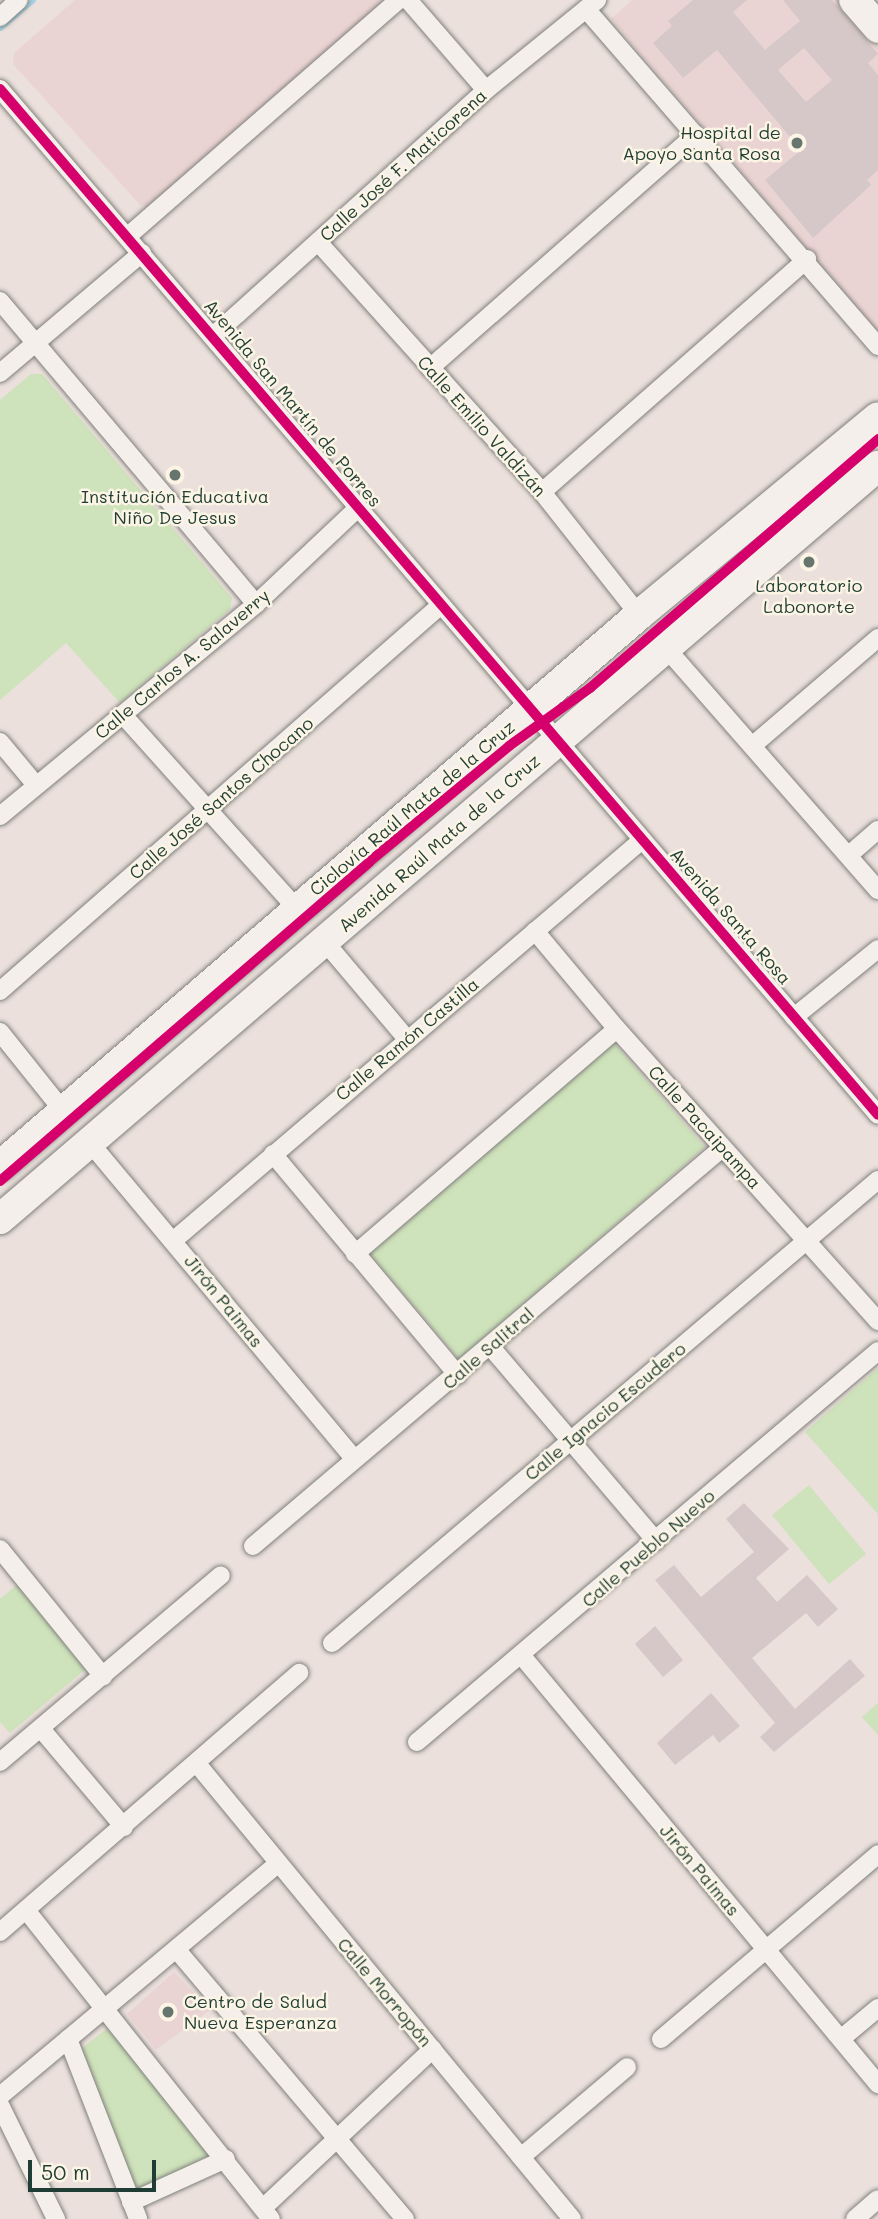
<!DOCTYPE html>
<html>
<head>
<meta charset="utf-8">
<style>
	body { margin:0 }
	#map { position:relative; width:878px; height:2219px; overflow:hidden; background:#ebe0dc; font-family:Mali,sans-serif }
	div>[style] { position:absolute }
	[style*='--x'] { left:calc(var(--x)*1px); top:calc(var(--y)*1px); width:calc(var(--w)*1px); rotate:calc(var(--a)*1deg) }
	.built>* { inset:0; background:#ead4d3 }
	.green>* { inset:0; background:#cee2bb }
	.stream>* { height:5px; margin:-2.5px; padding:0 2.5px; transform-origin:2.5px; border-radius:2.5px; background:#a4d1e4 }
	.building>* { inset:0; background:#d6c7c8 }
	.roads { filter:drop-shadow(0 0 2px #80817d) drop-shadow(0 0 2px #80817d) }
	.minor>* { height:18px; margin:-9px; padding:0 9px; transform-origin:9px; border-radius:9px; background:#f4efea }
	.primary>* { height:30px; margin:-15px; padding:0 15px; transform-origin:15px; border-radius:15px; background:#f4efea }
	.cycleway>* { height:10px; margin:-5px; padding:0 5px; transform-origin:5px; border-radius:5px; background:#d6006c }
	.dots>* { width:19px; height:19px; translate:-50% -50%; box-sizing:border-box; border:4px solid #fcf5e5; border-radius:50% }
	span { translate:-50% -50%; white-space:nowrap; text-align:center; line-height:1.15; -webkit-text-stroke:5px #fcf5e5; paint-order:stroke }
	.poi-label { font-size:18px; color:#1f3d34 }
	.right { translate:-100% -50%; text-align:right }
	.left { translate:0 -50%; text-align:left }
	.street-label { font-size:18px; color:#1f3d34 }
	.scale { position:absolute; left:28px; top:2160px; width:128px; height:32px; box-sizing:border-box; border:4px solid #1f3d34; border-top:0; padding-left:9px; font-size:21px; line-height:24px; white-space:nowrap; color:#1f3d34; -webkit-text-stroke:5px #fcf5e5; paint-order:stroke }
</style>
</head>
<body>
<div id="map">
	<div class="built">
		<div style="clip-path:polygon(75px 0,389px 0,148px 207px,140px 205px,13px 64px,14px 53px)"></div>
		<div style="clip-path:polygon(632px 0,838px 0,878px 48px,878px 332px,611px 19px)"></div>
		<div style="clip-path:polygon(174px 1972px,210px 2010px,156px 2050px,127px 2014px)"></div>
	</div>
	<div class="green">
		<div style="clip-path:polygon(31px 374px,42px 374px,232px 598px,230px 609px,120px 703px,66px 643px,0 700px,0 400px)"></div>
		<div style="clip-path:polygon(614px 1043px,705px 1147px,459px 1359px,370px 1254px)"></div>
		<div style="clip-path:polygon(878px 1368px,878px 1514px,805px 1432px)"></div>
		<div style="clip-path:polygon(809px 1485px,866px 1554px,829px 1584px,772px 1515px)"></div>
		<div style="clip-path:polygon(19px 1583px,87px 1668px,10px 1733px,0 1722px,0 1599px)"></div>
		<div style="clip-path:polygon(878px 1703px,878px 1735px,862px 1717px)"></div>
		<div style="clip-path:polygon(113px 2024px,210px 2154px,135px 2195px,77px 2052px)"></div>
	</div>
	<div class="stream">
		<div style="--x:0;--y:28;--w:43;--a:-40.3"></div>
	</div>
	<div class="building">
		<div style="clip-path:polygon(evenodd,693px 0,747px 0,733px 12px,765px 50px,800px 21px,783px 0,832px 0,878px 54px,868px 63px,878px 75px,878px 170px,867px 180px,871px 185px,813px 238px,765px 180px,801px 150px,717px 50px,683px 78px,653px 43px,672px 26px,668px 21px,693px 0,804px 48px,832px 80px,806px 102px,778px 70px,804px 48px)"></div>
		<div style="clip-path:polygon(744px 1503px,789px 1549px,756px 1578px,777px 1602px,807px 1575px,838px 1609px,818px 1627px,806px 1613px,752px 1658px,795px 1709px,850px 1659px,865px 1676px,774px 1752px,760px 1737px,775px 1723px,655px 1580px,674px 1565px,701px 1597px,754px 1552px,726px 1519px)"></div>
		<div style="clip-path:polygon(655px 1626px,683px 1660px,663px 1677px,635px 1644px)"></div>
		<div style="clip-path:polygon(711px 1693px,740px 1726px,719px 1743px,713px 1735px,675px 1765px,657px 1743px)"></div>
	</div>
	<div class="roads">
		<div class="minor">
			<div style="--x:408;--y:0;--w:119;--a:49.1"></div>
			<div style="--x:586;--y:9;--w:446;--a:49.1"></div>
			<div style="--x:0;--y:17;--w:25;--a:-42"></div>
			<div style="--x:0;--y:89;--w:1350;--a:49.44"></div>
			<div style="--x:128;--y:236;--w:359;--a:-41.1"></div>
			<div style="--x:318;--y:242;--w:336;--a:48.1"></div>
			<div style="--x:542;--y:492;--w:157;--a:51.7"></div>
			<div style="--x:0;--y:301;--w:397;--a:49.8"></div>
			<div style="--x:213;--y:336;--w:367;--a:-42"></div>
			<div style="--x:486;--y:90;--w:143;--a:-39"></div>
			<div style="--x:430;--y:368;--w:354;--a:-41.3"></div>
			<div style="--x:0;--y:373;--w:186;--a:-40.2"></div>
			<div style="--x:542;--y:492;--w:353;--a:-41.3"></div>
			<div style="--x:666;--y:648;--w:322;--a:48.8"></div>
			<div style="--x:123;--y:715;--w:263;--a:48.1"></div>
			<div style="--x:0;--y:742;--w:56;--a:50.1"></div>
			<div style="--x:752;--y:746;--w:166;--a:-40.6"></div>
			<div style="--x:0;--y:816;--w:332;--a:-39.6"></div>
			<div style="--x:256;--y:604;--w:141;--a:-43.3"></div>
			<div style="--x:849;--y:855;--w:38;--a:-41"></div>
			<div style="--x:535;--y:931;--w:128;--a:50.1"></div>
			<div style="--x:617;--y:1029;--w:392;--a:48.2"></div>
			<div style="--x:325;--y:942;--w:127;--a:49.8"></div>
			<div style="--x:0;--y:991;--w:586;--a:-41.2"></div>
			<div style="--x:794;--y:1017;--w:108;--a:-39"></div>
			<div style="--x:0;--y:1032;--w:102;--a:51.3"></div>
			<div style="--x:91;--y:1144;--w:410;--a:50.1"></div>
			<div style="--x:273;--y:1154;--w:288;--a:50.1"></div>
			<div style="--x:174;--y:1240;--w:616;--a:-40.52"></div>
			<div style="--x:355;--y:1254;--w:345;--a:-40.7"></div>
			<div style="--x:490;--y:1346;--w:256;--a:49.6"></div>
			<div style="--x:253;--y:1546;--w:615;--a:-40.32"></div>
			<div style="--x:0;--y:1549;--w:164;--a:51"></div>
			<div style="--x:332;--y:1643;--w:716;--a:-40.3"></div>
			<div style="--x:522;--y:1656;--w:557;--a:50.25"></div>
			<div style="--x:42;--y:1730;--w:127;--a:49.8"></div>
			<div style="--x:417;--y:1742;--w:604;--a:-40.3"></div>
			<div style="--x:0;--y:1762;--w:289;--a:-40.2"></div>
			<div style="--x:198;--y:1765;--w:588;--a:50.52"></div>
			<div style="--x:26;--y:1910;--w:394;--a:51.6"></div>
			<div style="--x:0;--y:1932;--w:396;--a:-40.9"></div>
			<div style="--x:176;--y:1949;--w:354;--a:49.7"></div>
			<div style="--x:842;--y:2038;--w:47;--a:-39.8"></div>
			<div style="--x:68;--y:2039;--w:193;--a:68.7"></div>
			<div style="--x:661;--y:2039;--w:285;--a:-40.4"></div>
			<div style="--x:0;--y:2096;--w:363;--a:-39.9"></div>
			<div style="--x:0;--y:2105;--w:127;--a:63.8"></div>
			<div style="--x:521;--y:2157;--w:139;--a:-40.3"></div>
			<div style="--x:131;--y:2202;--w:104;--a:-24.4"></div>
			<div style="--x:264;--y:2207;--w:231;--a:-43.1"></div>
			<div style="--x:855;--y:2219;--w:30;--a:-41"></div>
		</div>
		<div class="primary">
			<div style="--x:854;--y:0;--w:37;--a:49"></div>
			<div style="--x:0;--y:1166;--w:844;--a:-40.77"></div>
			<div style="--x:639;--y:615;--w:310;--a:-39.6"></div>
			<div style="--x:0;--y:1219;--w:1157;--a:-40.62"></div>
		</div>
	</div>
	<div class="cycleway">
		<div style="--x:0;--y:89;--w:1350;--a:49.44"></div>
		<div style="--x:0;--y:1181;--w:488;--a:-40.8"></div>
		<div style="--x:369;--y:862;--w:182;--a:-39.6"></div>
		<div style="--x:509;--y:746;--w:100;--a:-35.6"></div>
		<div style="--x:590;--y:688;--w:381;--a:-40.8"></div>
	</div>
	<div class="dots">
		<div style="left:797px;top:143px;background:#66766f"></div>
		<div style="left:175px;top:475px;background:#66766f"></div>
		<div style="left:809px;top:562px;background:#66766f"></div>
		<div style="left:168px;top:2012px;background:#66766f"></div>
	</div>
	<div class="poi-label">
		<span class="right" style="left:781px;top:143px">Hospital de<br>Apoyo Santa Rosa</span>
		<span style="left:175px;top:507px">Institución Educativa<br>Niño De Jesus</span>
		<span style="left:809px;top:596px">Laboratorio<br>Labonorte</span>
		<span class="left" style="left:184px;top:2012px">Centro de Salud<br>Nueva Esperanza</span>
	</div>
	<div class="street-label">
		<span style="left:403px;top:165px;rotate:-42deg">Calle José F. Maticorena</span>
		<span style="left:293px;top:403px;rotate:50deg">Avenida San Martín de Porres</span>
		<span style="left:482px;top:426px;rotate:48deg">Calle Emilio Valdizán</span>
		<span style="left:182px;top:664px;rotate:-40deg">Calle Carlos A. Salaverry</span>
		<span style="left:221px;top:798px;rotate:-41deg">Calle José Santos Chocano</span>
		<span style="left:412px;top:808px;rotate:-40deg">Ciclovía Raúl Mata de la Cruz</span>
		<span style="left:439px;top:843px;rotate:-41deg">Avenida Raúl Mata de la Cruz</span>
		<span style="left:731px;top:916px;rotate:49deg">Avenida Santa Rosa</span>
		<span style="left:407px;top:1039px;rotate:-40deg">Calle Ramón Castilla</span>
		<span style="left:705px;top:1127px;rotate:48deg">Calle Pacaipampa</span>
		<span style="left:224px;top:1301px;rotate:51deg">Jirón Paimas</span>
		<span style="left:488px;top:1348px;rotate:-41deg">Calle Salitral</span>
		<span style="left:605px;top:1411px;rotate:-40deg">Calle Ignacio Escudero</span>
		<span style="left:648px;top:1548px;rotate:-41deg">Calle Pueblo Nuevo</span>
		<span style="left:700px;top:1870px;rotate:50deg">Jirón Paimas</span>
		<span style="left:385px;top:1992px;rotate:50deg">Calle Morropón</span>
	</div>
	<div class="scale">50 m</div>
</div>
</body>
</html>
